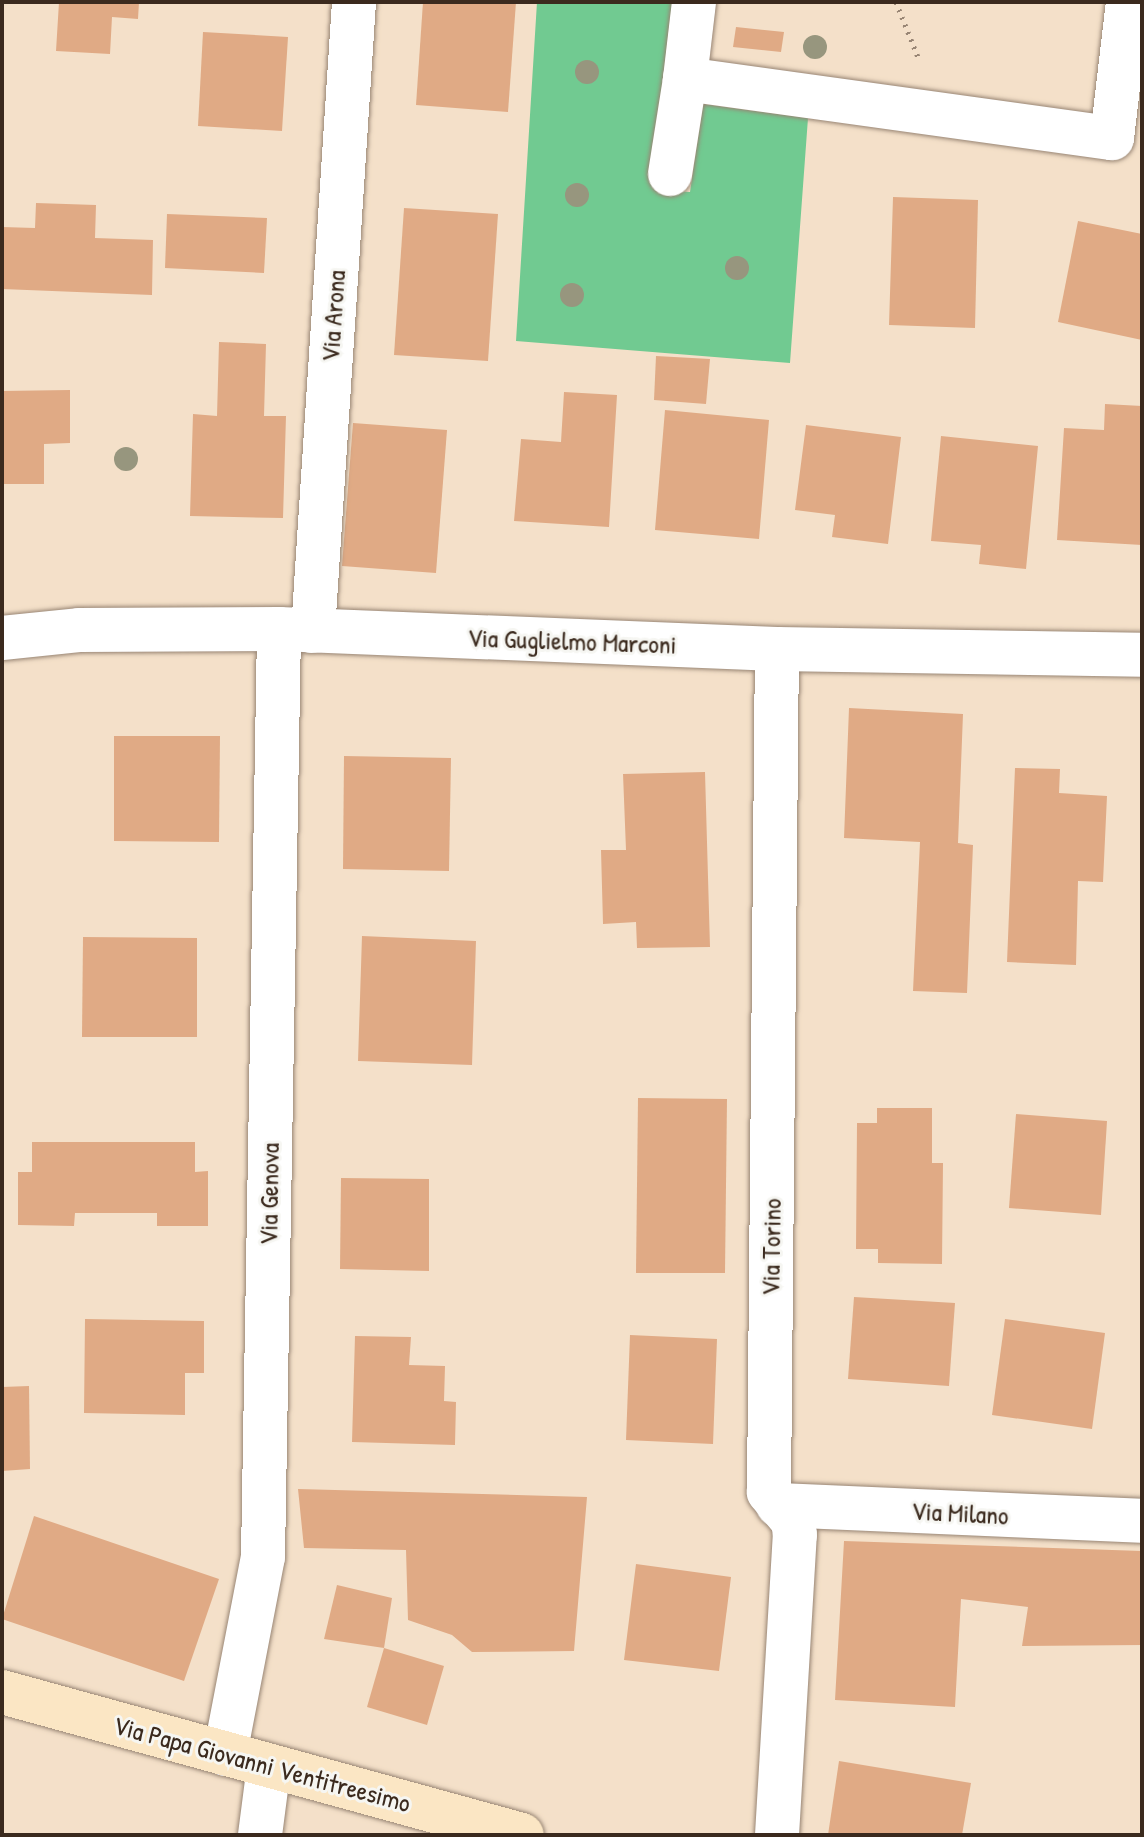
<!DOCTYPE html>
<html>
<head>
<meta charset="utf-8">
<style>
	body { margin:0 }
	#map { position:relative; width:1144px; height:1837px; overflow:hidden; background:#f4e0c9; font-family:"Patrick Hand",sans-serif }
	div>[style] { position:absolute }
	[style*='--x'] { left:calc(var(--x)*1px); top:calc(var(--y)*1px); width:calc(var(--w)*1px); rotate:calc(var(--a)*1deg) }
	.green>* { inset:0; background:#71ca91 }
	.building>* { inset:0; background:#e0aa85 }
	.path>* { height:5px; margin-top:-2.5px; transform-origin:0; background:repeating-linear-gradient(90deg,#988574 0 2px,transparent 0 8px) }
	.roads { filter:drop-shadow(0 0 2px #988574) drop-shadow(0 0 2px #988574) }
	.street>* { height:44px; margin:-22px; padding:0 22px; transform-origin:22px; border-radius:22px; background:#fff }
	.secondary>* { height:44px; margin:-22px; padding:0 22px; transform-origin:22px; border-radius:22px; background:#fbe6c4 }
	.trees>* { width:24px; height:24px; margin:-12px; border-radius:50%; background:#97967e }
	span { translate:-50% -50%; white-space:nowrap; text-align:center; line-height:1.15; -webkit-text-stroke:6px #f6f6f2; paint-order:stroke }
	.street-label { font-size:26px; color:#3b2a1e }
	.frame { position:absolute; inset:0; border:4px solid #3b2a1e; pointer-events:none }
</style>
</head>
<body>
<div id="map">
	<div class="green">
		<div style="clip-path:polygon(537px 2px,675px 2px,654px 190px,690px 192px,703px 104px,808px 118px,790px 363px,516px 341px)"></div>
	</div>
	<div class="building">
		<div style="clip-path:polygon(59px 2px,139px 2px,138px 19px,112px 17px,110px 54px,56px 51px)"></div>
		<div style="clip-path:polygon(423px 2px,516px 2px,508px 112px,416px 105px)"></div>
		<div style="clip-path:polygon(736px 27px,784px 32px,781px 52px,733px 47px)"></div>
		<div style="clip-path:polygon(203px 32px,288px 37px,282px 131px,198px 126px)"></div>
		<div style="clip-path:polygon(893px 197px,978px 200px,975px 328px,889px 325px)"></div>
		<div style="clip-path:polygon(36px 203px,96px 205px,95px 238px,153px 240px,152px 295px,2px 289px,2px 227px,35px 228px)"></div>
		<div style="clip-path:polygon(404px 208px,498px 214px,488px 361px,394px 355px)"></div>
		<div style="clip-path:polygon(167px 214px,267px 218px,264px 273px,165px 268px)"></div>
		<div style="clip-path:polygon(1078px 221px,1142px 234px,1142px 340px,1058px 322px)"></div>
		<div style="clip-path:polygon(219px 342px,266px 344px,264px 416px,286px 416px,283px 518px,190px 516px,193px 414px,217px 416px)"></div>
		<div style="clip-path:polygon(656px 356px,710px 359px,706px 404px,654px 400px)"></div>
		<div style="clip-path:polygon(70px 390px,70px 443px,44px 444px,44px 484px,2px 484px,2px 391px)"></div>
		<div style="clip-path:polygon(564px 392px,617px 395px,609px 527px,514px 521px,521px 439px,561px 442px)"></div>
		<div style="clip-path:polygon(1105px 404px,1142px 406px,1142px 545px,1057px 540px,1064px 428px,1104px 430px)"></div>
		<div style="clip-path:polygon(665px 410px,769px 420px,759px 539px,655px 530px)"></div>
		<div style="clip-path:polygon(353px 423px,447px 430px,436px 573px,342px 566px)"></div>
		<div style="clip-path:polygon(806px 425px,901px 437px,888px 544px,832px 537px,835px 515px,795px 510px)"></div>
		<div style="clip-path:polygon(941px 436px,1038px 446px,1026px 569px,979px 564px,981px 545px,931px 541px)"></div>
		<div style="clip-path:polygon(849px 708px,963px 714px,958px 843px,973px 845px,967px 993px,913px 991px,920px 842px,844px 838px)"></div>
		<div style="clip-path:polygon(114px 736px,220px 736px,219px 842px,114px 841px)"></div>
		<div style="clip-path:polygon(344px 756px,451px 758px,449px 871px,343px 869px)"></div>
		<div style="clip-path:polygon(1015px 768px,1060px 769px,1059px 793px,1107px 796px,1103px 882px,1078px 881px,1076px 965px,1007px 962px)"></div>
		<div style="clip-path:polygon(705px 772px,710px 947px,637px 948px,636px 922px,603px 924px,601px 850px,626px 850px,623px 774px)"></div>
		<div style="clip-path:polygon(362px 936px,476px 941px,472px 1065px,358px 1061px)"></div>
		<div style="clip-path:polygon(83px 937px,197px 938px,197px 1037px,82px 1037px)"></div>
		<div style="clip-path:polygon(638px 1098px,727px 1099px,725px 1273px,636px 1273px)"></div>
		<div style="clip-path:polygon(877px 1108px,932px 1108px,932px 1163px,943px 1163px,942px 1264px,878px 1263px,878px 1249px,856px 1249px,857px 1123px,877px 1123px)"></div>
		<div style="clip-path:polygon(1016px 1114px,1107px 1121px,1101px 1215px,1009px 1208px)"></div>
		<div style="clip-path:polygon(32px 1142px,195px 1142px,195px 1172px,208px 1171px,208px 1226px,157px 1226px,157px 1213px,75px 1213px,74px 1226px,18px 1225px,18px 1172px,32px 1172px)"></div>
		<div style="clip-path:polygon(341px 1178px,429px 1179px,429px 1271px,340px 1269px)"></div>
		<div style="clip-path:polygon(854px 1297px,955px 1303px,949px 1386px,848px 1379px)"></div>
		<div style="clip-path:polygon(85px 1319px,204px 1321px,204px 1373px,185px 1373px,185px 1415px,84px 1413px)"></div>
		<div style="clip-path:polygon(1005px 1319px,1105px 1333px,1092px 1429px,992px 1415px)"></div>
		<div style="clip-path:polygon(630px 1335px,717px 1339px,713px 1444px,626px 1440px)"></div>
		<div style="clip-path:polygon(355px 1336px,411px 1337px,409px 1365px,445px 1366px,444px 1401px,456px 1402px,455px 1445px,352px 1442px)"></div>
		<div style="clip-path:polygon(29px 1386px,30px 1469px,2px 1471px,2px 1387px)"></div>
		<div style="clip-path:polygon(298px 1489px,587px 1497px,574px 1651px,472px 1652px,452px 1635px,408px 1620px,406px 1550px,304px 1548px)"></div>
		<div style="clip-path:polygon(34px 1516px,219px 1579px,184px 1681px,2px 1619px)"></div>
		<div style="clip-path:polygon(844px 1541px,1142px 1551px,1142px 1645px,1022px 1646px,1028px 1607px,961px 1599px,955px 1707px,835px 1700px)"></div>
		<div style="clip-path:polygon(636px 1564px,731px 1577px,719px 1671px,624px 1660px)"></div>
		<div style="clip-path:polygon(337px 1585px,392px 1598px,384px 1648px,324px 1639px)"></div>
		<div style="clip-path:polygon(384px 1648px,444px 1666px,427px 1725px,367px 1707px)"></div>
		<div style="clip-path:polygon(839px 1761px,971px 1783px,962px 1835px,828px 1835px)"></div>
	</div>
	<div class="path">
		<div style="--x:896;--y:2;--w:59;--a:68.2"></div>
	</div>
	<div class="roads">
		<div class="street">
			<div style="--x:694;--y:2;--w:78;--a:96.7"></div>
			<div style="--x:685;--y:79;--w:431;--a:7.9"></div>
			<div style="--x:1112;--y:138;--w:137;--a:-83.3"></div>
			<div style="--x:670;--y:174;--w:96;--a:-81"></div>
			<div style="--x:313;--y:631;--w:630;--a:-86.27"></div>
			<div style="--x:2;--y:638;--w:77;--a:-5.9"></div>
			<div style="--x:79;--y:630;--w:200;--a:-0.3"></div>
			<div style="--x:279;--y:629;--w:498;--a:2.3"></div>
			<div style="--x:777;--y:649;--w:365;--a:0.9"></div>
			<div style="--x:778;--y:1505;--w:364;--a:2.5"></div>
			<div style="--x:225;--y:1754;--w:201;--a:-79.1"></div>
			<div style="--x:263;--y:1557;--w:928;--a:-89.01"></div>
			<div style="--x:260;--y:1835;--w:70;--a:-82.6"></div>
			<div style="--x:777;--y:1835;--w:301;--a:-86.6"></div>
			<div style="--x:795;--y:1535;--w:14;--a:-98"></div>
			<div style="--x:793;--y:1521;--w:38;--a:-130"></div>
			<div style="--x:769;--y:1492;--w:843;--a:-89.46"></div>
		</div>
		<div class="secondary">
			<div style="--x:2;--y:1692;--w:539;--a:15.38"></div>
		</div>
	</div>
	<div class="trees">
		<div style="left:815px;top:47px"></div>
		<div style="left:587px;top:72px"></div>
		<div style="left:577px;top:195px"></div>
		<div style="left:737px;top:268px"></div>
		<div style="left:572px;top:295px"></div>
		<div style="left:126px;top:459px"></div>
	</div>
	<div class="street-label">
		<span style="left:333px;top:316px;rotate:-86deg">Via Arona</span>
		<span style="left:572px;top:641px;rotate:2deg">Via Guglielmo Marconi</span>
		<span style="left:269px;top:1194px;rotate:-89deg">Via Genova</span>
		<span style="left:771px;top:1247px;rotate:-89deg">Via Torino</span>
		<span style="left:960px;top:1513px;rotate:3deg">Via Milano</span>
		<span style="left:262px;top:1764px;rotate:15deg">Via Papa Giovanni Ventitreesimo</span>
	</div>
	<div class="frame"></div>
</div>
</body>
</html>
